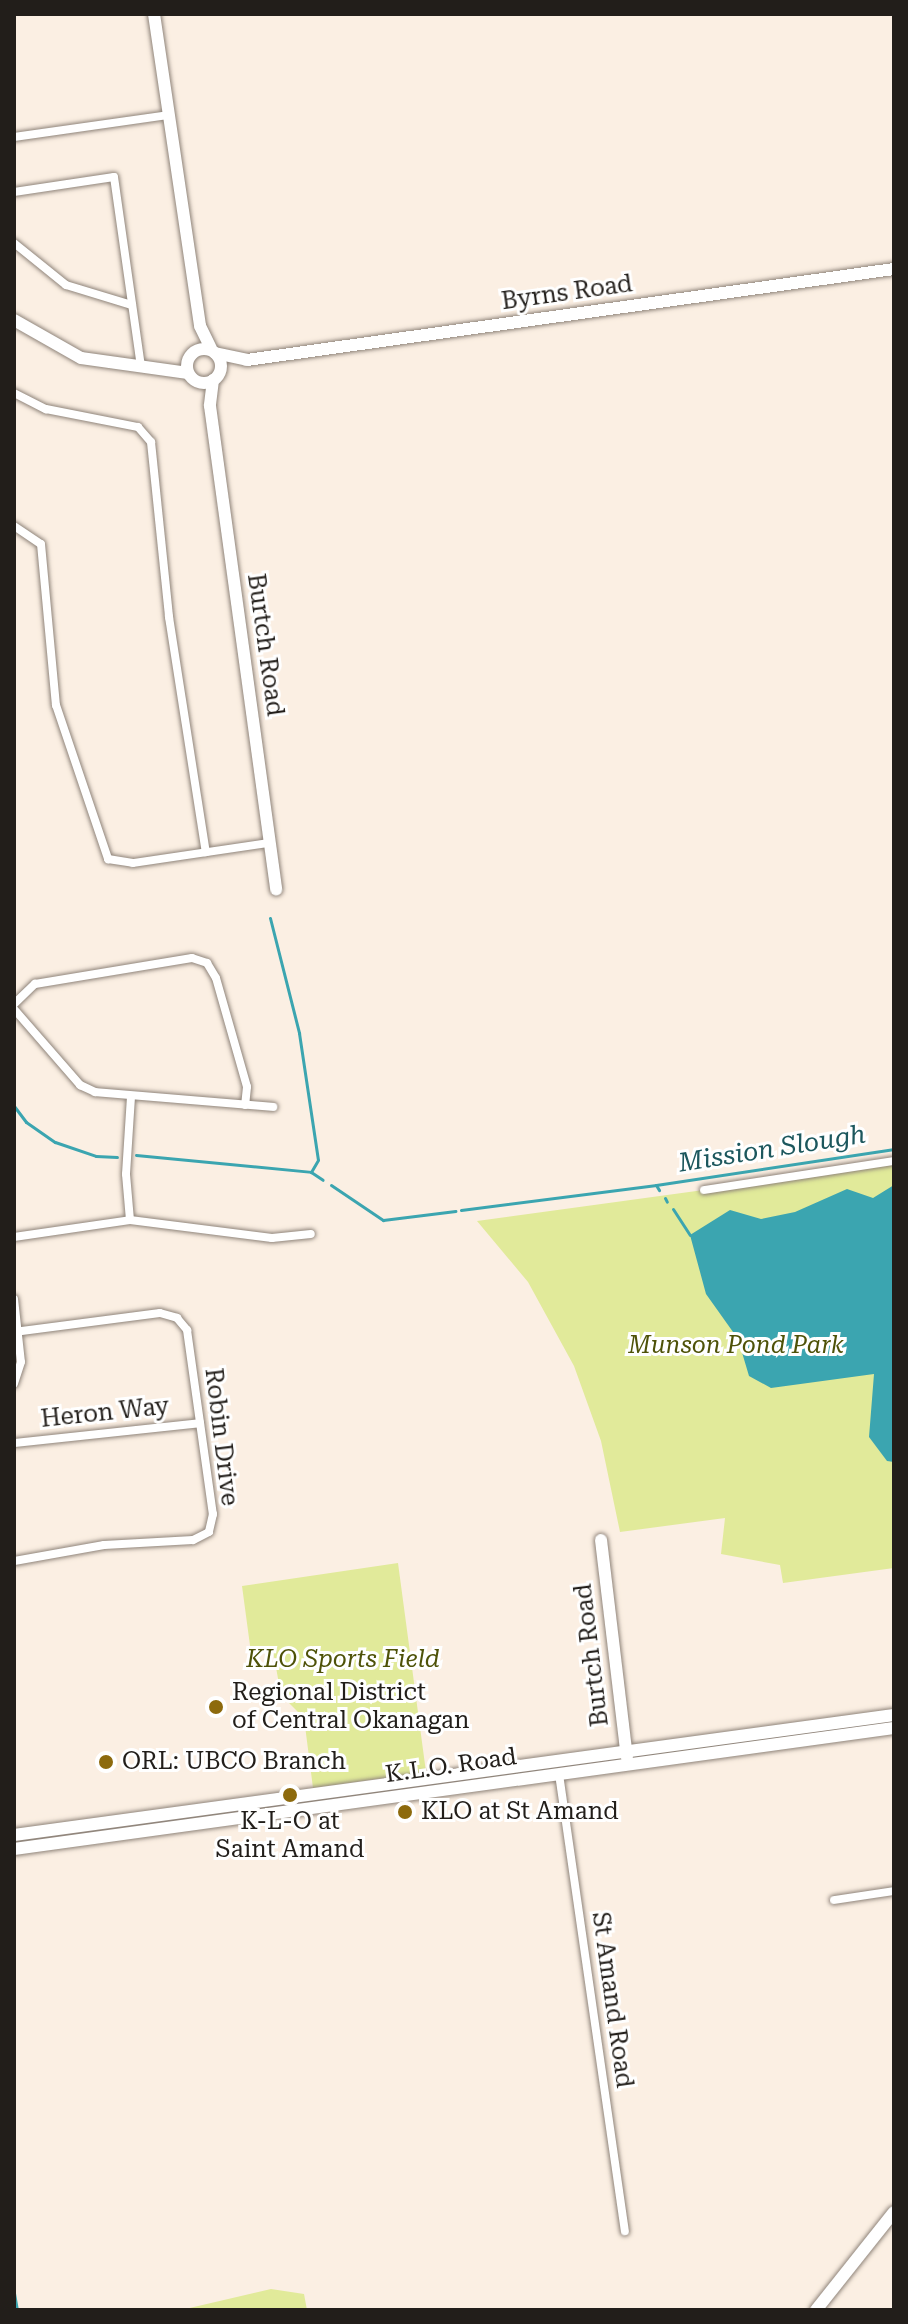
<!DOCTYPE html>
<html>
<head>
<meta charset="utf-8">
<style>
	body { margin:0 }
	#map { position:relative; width:908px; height:2324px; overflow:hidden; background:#fbefe3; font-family:"Roboto Serif",serif }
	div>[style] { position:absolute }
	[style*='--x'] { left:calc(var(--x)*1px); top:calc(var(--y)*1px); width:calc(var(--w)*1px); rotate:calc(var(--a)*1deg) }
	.green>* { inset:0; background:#e1ea9a }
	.water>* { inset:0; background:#3ba5b0 }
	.stream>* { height:3px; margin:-1.5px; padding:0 1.5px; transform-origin:1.5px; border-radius:1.5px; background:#3ba5b0 }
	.roads { filter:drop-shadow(0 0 2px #8f847a) drop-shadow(0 0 2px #8f847a) }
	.street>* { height:8px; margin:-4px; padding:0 4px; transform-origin:4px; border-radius:4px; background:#fff }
	.secondary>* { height:12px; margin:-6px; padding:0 6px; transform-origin:6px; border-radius:6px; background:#fff }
	.secondary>.ring { margin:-6px; padding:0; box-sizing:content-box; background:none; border:12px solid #fff; border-radius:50% }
	.dots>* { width:22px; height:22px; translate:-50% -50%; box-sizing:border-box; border:4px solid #fff; border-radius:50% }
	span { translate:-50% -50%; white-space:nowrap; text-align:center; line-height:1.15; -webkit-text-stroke:6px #fff; paint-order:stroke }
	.street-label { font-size:24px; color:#221e1a }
	.park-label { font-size:24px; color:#4e5208; font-style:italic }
	.poi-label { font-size:24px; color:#221e1a }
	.left { translate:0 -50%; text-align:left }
	.water-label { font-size:26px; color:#1c575d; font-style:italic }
	.frame { position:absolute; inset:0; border:16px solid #221e1a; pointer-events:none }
</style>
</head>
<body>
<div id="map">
	<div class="green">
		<div style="clip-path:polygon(894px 1164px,894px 1568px,783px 1583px,780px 1565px,721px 1554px,725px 1518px,620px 1532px,601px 1441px,574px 1366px,528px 1282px,477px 1221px)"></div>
		<div style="clip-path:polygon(398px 1563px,426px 1772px,313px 1788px,304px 1718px,281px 1695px,273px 1651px,251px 1653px,242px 1586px)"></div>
		<div style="clip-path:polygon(271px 2289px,304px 2294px,307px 2310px,181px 2310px)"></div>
	</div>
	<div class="water">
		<div style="clip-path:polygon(894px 1185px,894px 1462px,887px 1461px,869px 1437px,874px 1374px,771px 1388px,749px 1376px,738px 1339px,706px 1294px,690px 1235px,730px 1210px,761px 1219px,795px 1212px,847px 1189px,873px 1198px)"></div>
	</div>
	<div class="stream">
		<div style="--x:270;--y:918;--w:119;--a:75.8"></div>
		<div style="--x:299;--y:1033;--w:128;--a:81.5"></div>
		<div style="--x:318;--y:1160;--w:14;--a:120"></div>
		<div style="--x:14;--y:1106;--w:20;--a:53"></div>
		<div style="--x:26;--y:1122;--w:35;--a:35"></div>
		<div style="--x:55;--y:1142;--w:43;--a:18.9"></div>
		<div style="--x:96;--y:1156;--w:21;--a:3"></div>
		<div style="--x:136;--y:1155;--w:176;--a:5.5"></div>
		<div style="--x:311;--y:1172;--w:14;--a:34"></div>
		<div style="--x:331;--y:1185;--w:63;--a:33.9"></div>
		<div style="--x:383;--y:1220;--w:73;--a:-7.1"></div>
		<div style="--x:656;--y:1185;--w:241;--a:-8.6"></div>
		<div style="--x:665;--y:1198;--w:4;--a:63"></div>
		<div style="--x:673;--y:1209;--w:31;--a:57"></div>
		<div style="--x:461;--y:1210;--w:197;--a:-7.3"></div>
		<div style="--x:656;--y:1185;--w:6;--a:59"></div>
		<div style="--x:14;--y:2293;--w:17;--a:80"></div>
	</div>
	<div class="roads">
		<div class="street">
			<div style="--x:14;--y:137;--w:157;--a:-8.1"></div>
			<div style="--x:14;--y:192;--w:101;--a:-8.5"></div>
			<div style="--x:114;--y:177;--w:191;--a:81.9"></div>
			<div style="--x:14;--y:243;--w:67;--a:38.9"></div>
			<div style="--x:66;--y:285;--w:69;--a:16.9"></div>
			<div style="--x:14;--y:393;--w:36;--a:27"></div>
			<div style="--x:46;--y:409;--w:94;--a:11.1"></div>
			<div style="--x:138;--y:427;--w:20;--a:49"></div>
			<div style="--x:151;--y:442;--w:176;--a:84.1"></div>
			<div style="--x:169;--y:617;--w:238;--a:81.1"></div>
			<div style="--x:14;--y:526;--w:32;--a:34"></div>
			<div style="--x:41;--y:544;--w:162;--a:84.7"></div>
			<div style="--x:56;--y:705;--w:163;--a:71.3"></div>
			<div style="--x:108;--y:859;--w:25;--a:9"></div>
			<div style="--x:133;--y:863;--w:137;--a:-8.4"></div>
			<div style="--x:14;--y:1004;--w:29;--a:-44"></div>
			<div style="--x:35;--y:984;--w:159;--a:-9.4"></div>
			<div style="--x:192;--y:958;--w:16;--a:18"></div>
			<div style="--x:207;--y:963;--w:17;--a:59"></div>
			<div style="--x:216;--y:978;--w:113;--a:74.1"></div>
			<div style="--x:247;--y:1087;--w:18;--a:96"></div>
			<div style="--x:14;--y:1009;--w:101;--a:49"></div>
			<div style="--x:80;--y:1085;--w:17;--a:25"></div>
			<div style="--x:95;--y:1092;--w:179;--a:4.8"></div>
			<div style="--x:704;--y:1190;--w:192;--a:-8.7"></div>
			<div style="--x:130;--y:1220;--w:46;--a:-95"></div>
			<div style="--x:126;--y:1174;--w:78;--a:-86.3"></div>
			<div style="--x:14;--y:1237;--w:117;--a:-8.3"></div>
			<div style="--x:130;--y:1220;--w:143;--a:7.2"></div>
			<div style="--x:272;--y:1238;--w:39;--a:-6"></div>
			<div style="--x:14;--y:1299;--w:63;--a:83.7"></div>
			<div style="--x:21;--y:1362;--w:23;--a:108"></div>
			<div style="--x:14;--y:1332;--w:147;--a:-7.4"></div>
			<div style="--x:160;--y:1313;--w:18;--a:16"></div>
			<div style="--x:177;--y:1318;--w:16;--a:50"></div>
			<div style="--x:187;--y:1330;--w:186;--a:82"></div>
			<div style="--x:213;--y:1514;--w:18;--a:103"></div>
			<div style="--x:209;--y:1532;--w:18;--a:153"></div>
			<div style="--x:193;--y:1540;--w:89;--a:176.8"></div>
			<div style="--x:104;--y:1545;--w:91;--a:169.9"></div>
			<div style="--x:14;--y:1443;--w:187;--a:-6.1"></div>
			<div style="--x:559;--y:1774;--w:462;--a:81.8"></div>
			<div style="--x:834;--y:1900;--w:61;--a:-8.5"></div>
		</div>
		<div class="secondary">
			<div style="--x:154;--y:14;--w:315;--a:81.6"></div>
			<div style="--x:200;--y:326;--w:25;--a:64"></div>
			<div style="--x:14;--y:320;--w:77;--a:29.6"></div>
			<div style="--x:81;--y:358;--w:108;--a:8"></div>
			<div class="ring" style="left:187px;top:349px;width:22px;height:22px"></div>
			<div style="--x:215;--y:353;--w:33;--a:12"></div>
			<div style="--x:247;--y:360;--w:653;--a:-8.01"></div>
			<div style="--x:213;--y:380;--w:26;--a:97"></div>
			<div style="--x:210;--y:406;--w:488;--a:82.2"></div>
			<div style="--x:601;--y:1540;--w:219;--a:83.2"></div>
			<div style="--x:14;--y:1835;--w:888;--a:-7.77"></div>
			<div style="--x:14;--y:1849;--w:888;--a:-7.83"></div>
			<div style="--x:816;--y:2310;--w:125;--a:-51.5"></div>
		</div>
	</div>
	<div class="dots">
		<div style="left:216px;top:1707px;background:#8d6a0d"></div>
		<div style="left:106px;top:1762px;background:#8d6a0d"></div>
		<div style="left:290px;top:1795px;background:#8d6a0d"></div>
		<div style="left:405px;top:1812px;background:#8d6a0d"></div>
	</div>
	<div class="street-label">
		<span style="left:567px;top:293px;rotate:-8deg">Byrns Road</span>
		<span style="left:265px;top:645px;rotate:82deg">Burtch Road</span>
		<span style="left:105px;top:1413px;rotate:-6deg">Heron Way</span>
		<span style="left:221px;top:1437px;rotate:83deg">Robin Drive</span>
		<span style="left:592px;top:1655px;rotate:-97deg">Burtch Road</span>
		<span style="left:451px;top:1766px;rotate:-8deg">K.L.O. Road</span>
		<span style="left:612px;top:2000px;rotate:82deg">St Amand Road</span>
	</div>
	<div class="park-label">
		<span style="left:736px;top:1346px">Munson Pond Park</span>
		<span style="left:343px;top:1660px">KLO Sports Field</span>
	</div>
	<div class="poi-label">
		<span class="left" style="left:232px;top:1707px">Regional District<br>of Central Okanagan</span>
		<span class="left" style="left:122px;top:1762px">ORL: UBCO Branch</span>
		<span class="left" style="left:421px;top:1812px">KLO at St Amand</span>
		<span style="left:290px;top:1836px">K-L-O at<br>Saint Amand</span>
	</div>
	<div class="water-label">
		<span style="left:772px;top:1149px;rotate:-9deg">Mission Slough</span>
	</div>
	<div class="frame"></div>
</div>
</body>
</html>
